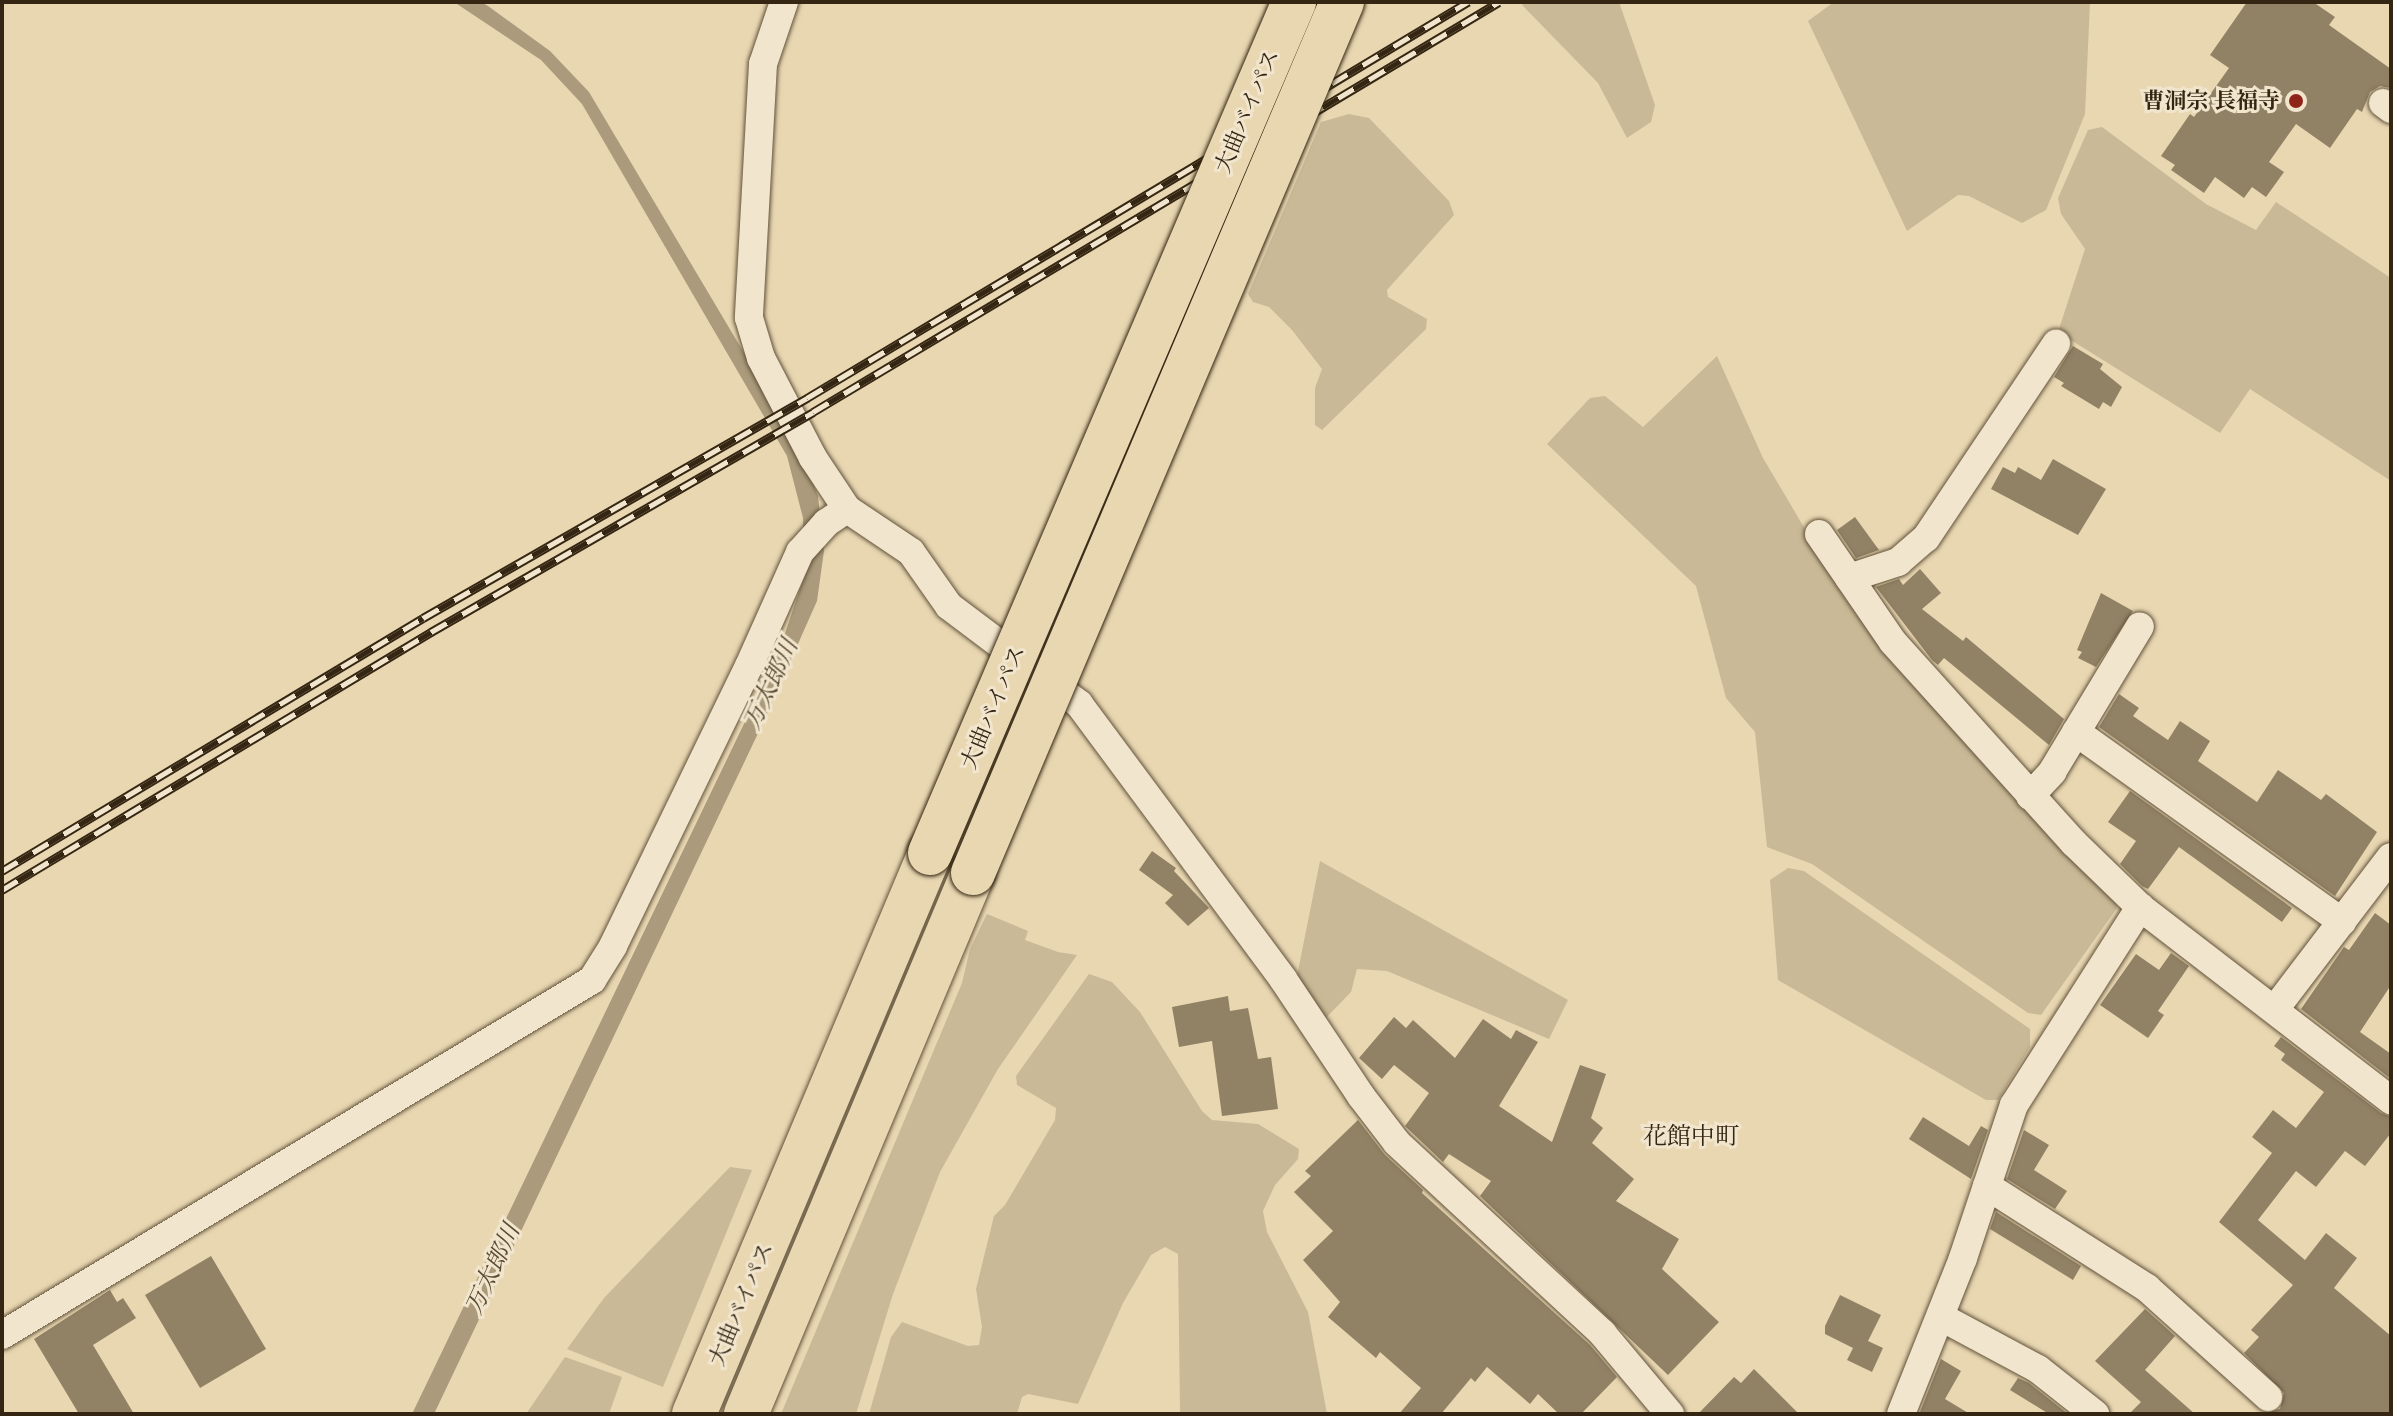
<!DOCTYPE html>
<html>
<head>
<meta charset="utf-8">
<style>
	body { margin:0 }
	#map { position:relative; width:2393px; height:1416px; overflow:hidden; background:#e9d7b2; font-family:"Libre Caslon Text","Noto Serif JP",serif }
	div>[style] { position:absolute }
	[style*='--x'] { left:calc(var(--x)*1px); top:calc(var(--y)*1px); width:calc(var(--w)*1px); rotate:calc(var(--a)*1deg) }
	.green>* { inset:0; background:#cab997 }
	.water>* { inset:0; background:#ab9b7c }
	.building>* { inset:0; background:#928265 }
	.roads { filter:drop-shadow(0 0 2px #61523a) drop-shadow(0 0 2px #61523a) }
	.street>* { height:28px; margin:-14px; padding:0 14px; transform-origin:14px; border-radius:14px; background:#f1e5cd }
	.highway>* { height:44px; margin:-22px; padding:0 22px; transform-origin:22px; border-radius:22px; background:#e9d7b2 }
	.rail>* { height:9px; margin-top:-4.5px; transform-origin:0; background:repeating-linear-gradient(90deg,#f1e5cd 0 18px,#342612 0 36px); box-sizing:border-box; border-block:2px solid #342612 }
	.bridges { filter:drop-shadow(0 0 2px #342612) drop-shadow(0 0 2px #342612) }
	.highway-bridge>* { height:44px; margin:-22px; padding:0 22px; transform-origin:22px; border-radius:22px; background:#e9d7b2 }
	.dots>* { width:22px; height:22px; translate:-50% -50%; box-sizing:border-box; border:4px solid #f1e5cd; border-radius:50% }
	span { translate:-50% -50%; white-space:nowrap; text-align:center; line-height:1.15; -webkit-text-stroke:6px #f1e5cd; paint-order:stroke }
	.poi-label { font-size:22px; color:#342612; font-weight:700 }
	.right { translate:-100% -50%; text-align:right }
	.street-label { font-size:22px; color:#342612 }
	.water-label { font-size:24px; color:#584932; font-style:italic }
	.neighbourhood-label { font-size:24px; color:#342612 }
	.frame { position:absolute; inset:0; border:4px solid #342612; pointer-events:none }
</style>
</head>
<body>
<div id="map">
	<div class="green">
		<div style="clip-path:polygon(1527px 2px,1619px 2px,1655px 105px,1651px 122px,1627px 138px,1598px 83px,1522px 5px)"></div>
		<div style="clip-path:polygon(1834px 2px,2090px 2px,2085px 114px,2046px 210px,2022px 223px,1969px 196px,1958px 195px,1907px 231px,1808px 21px)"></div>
		<div style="clip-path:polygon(1349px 114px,1369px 118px,1449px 201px,1454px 215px,1387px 290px,1388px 297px,1427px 319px,1426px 329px,1322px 430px,1315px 425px,1315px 388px,1322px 369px,1292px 330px,1269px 307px,1253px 302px,1248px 294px,1321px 122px)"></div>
		<div style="clip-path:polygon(2102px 127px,2206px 204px,2256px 230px,2276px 202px,2391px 278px,2391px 481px,2250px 389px,2220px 433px,2058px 332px,2085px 249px,2061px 214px,2058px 198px,2088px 130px)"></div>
		<div style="clip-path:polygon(1717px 356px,1763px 458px,1808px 534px,2116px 899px,2117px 908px,2041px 1015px,2028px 1013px,1812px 864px,1767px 847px,1755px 732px,1726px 698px,1696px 586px,1547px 444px,1590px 398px,1605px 396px,1643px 427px)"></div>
		<div style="clip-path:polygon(1320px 861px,1568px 1000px,1549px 1039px,1387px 971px,1357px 969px,1351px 992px,1322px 1022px,1297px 976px)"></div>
		<div style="clip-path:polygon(1788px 868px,1804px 871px,2030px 1029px,2030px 1047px,1998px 1100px,1986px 1100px,1778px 980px,1770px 880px)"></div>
		<div style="clip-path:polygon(987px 914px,1028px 931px,1025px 940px,1058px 952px,1077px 955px,998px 1069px,940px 1172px,893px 1294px,856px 1414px,781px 1414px,962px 983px,970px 949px)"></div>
		<div style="clip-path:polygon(1089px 974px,1112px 982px,1140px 1012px,1202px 1111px,1212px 1120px,1258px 1124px,1299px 1149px,1298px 1159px,1275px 1185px,1263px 1211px,1267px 1232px,1308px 1312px,1327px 1414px,1180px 1414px,1178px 1254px,1165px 1247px,1151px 1255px,1123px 1303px,1078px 1404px,1028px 1394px,1022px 1397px,1017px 1414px,869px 1414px,891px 1337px,902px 1322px,968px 1346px,979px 1345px,982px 1327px,976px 1289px,994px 1216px,1005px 1205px,1055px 1120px,1056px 1108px,1017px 1085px,1016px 1076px)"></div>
		<div style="clip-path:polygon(730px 1167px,752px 1170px,663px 1387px,567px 1349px,604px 1298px)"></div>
		<div style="clip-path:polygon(565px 1357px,622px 1377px,609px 1414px,526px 1414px)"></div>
	</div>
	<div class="water">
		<div style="clip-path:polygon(454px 2px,481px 2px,488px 6px,550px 51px,589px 92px,797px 442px,818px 496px,824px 551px,817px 601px,762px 725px,434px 1414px,412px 1414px,779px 651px,804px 577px,803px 518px,787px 456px,582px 104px,541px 60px)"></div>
	</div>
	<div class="building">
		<div style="clip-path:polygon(2247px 2px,2313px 2px,2335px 17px,2329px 25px,2391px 69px,2391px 88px,2380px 86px,2370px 92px,2362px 112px,2357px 109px,2330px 148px,2296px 124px,2269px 162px,2284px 172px,2266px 197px,2252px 187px,2244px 198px,2215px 177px,2204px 193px,2171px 170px,2175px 165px,2161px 156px,2190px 114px,2194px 117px,2229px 68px,2210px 55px)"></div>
		<div style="clip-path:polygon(2073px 346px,2103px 364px,2100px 369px,2122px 387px,2111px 407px,2103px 402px,2099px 409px,2061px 386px,2064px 383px,2054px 377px)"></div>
		<div style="clip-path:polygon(2053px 459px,2106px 489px,2078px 535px,1991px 489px,2003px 467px,2015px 473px,2018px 467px,2041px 480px)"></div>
		<div style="clip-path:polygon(1855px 517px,1879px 550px,1856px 558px,1837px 530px)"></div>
		<div style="clip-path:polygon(1920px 569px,1941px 593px,1922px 609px,1963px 641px,1966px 637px,2064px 719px,2049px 745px,1944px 658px,1938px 665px,1932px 660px,1876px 587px,1899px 579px,1903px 585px)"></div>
		<div style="clip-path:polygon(2101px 593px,2133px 611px,2096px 667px,2078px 658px,2082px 652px,2077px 650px)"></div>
		<div style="clip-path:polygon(2119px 694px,2139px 708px,2133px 716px,2168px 740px,2180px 721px,2210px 741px,2198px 761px,2257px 802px,2278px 770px,2321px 800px,2326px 794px,2377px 832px,2335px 896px,2099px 727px)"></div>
		<div style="clip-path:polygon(2130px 791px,2292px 908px,2282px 922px,2179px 847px,2148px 889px,2142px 886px,2120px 864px,2136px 841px,2108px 822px)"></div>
		<div style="clip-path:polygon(1152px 851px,1176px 868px,1174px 871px,1209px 908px,1188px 926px,1165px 903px,1173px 895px,1139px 870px)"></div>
		<div style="clip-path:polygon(2375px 913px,2391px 925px,2391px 985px,2360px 1032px,2391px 1054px,2391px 1079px,2301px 1009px,2344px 947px,2349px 950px)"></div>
		<div style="clip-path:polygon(2171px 953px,2189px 966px,2158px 1011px,2164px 1015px,2148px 1038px,2100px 1005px,2136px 954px,2159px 970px)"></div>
		<div style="clip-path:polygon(1228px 996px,1230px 1011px,1248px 1008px,1258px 1059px,1271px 1057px,1278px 1109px,1222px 1116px,1212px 1041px,1179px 1047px,1172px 1007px)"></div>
		<div style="clip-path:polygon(1394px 1017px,1406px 1028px,1413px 1020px,1455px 1058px,1483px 1019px,1511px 1039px,1516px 1030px,1538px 1042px,1499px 1106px,1552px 1142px,1580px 1065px,1606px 1074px,1591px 1118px,1603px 1128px,1592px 1143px,1634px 1179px,1616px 1201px,1679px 1239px,1662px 1269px,1719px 1322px,1668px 1375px,1480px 1196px,1491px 1181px,1449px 1154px,1443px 1162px,1405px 1126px,1429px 1093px,1394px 1065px,1382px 1079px,1359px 1058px)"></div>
		<div style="clip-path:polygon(2281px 1037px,2381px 1113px,2391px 1117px,2391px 1133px,2365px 1166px,2345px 1151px,2316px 1187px,2296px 1171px,2258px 1220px,2305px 1260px,2326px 1233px,2357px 1258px,2334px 1288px,2391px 1336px,2391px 1414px,2261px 1414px,2280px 1409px,2284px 1393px,2244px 1353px,2259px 1337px,2251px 1330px,2293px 1285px,2219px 1222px,2272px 1153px,2252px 1137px,2273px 1110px,2296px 1128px,2324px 1092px,2281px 1060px,2285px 1054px,2274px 1046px)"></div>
		<div style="clip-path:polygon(1923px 1117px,1969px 1146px,1981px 1126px,1988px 1130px,1971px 1179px,1909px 1139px)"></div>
		<div style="clip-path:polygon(1358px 1120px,1385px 1155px,1423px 1190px,1422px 1193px,1590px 1345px,1617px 1377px,1581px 1414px,1559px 1414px,1538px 1394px,1530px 1404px,1487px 1367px,1475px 1382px,1471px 1378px,1441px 1414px,1399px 1414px,1421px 1388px,1380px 1352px,1376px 1358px,1328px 1317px,1340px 1302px,1303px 1260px,1333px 1231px,1294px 1192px,1311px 1176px,1305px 1171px)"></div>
		<div style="clip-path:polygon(2024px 1130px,2049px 1145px,2034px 1170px,2067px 1191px,2055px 1209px,2007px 1179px)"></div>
		<div style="clip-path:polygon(1996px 1212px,2081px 1266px,2073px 1280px,1990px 1229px)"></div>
		<div style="clip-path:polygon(211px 1256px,266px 1349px,200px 1388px,145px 1295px)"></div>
		<div style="clip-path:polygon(110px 1290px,117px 1302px,123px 1298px,136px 1318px,93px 1345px,134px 1414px,79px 1414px,34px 1339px)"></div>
		<div style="clip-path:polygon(1840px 1295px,1881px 1315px,1868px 1341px,1883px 1348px,1872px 1372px,1847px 1360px,1853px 1348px,1825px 1334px,1825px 1326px)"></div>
		<div style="clip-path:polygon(2145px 1309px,2175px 1336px,2145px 1370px,2195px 1414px,2129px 1414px,2141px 1402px,2095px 1361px)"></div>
		<div style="clip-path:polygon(1941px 1359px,1961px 1371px,1945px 1399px,1970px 1414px,1920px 1412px)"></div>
		<div style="clip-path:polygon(1754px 1369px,1799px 1414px,1698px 1414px,1734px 1377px,1741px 1383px)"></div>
		<div style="clip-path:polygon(2018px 1378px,2029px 1383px,2068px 1414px,2049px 1414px,2010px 1390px)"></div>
	</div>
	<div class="roads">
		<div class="street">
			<div style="--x:784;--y:2;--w:65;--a:108.7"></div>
			<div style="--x:763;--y:64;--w:254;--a:93.2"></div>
			<div style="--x:749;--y:318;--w:42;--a:73.3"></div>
			<div style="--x:761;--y:358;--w:113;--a:62.5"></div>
			<div style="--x:813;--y:458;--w:61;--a:56.3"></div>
			<div style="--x:2383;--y:103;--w:10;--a:37"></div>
			<div style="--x:1819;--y:534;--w:131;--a:55.6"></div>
			<div style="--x:1893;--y:642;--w:270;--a:48"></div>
			<div style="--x:2074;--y:843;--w:92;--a:44.1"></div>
			<div style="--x:2140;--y:907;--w:317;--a:37.6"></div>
			<div style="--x:1849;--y:578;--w:52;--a:-18.1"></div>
			<div style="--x:1898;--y:562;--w:37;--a:-41"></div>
			<div style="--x:1926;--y:538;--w:234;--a:-56.2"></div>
			<div style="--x:2076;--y:732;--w:327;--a:35.5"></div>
			<div style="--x:2030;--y:796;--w:33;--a:-47"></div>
			<div style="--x:2052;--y:772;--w:170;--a:-58.9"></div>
			<div style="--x:2275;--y:1009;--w:191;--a:-52.7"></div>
			<div style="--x:1987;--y:1186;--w:190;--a:32.5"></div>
			<div style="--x:2147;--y:1288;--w:163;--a:42"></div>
			<div style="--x:1941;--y:1317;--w:110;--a:28.2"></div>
			<div style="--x:2038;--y:1369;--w:73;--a:38.3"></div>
			<div style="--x:2;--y:1335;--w:689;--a:-31.04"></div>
			<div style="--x:592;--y:980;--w:40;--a:-58"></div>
			<div style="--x:613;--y:946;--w:311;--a:-64.1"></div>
			<div style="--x:749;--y:666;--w:125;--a:-65.9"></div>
			<div style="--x:800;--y:552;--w:39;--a:-48"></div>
			<div style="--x:826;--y:523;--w:25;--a:-34"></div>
			<div style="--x:847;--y:509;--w:77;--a:33.9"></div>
			<div style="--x:911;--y:552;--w:66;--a:54.9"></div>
			<div style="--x:949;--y:606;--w:163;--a:37"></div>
			<div style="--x:1079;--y:704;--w:342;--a:53.4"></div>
			<div style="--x:1283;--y:979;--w:141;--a:56.3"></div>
			<div style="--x:1361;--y:1096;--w:59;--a:52.5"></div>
			<div style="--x:1397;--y:1143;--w:280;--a:42.8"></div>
			<div style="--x:1602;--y:1333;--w:106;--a:50"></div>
			<div style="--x:1901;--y:1414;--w:168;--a:-68.3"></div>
			<div style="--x:1963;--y:1258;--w:161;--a:-71.6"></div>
			<div style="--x:2014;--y:1105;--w:235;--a:-57.5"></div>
		</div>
		<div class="highway">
			<div style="--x:694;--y:1414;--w:609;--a:-67.18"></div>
			<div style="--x:746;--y:1414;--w:587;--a:-67.24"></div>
		</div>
	</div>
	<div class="rail">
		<div style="--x:2;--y:871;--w:491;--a:-31"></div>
		<div style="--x:423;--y:618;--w:443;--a:-29.8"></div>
		<div style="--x:807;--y:398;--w:771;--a:-30.93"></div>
		<div style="--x:2;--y:890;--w:501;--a:-31.02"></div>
		<div style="--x:431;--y:632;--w:441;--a:-29.9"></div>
		<div style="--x:813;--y:412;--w:799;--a:-30.87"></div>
	</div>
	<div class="bridges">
		<div class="highway-bridge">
			<div style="--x:930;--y:853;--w:926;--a:-66.84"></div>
			<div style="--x:973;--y:873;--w:946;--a:-67.04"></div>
		</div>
	</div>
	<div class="dots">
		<div style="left:2296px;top:101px;background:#8f2418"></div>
	</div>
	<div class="poi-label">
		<span class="right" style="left:2280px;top:101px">曹洞宗 長福寺</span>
	</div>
	<div class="street-label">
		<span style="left:1247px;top:111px;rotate:-67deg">大曲バイパス</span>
		<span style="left:993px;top:707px;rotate:-67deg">大曲バイパス</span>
		<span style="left:741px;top:1304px;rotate:-67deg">大曲バイパス</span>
	</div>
	<div class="water-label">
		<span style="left:770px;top:684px;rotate:-65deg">万太郎川</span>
		<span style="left:492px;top:1269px;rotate:-65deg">万太郎川</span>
	</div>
	<div class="neighbourhood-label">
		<span style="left:1691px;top:1136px">花館中町</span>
	</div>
	<div class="frame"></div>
</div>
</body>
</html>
